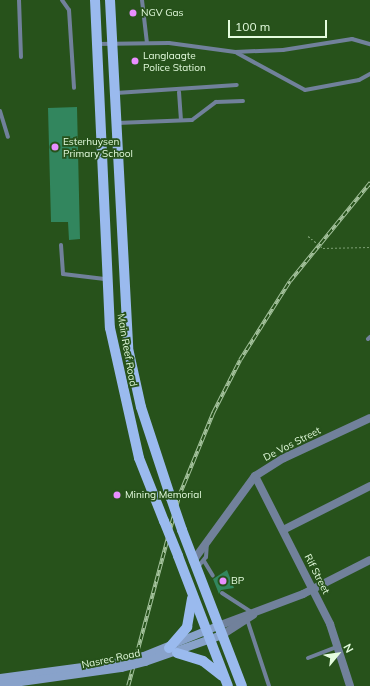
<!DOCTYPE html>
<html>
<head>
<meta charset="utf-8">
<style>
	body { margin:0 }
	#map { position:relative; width:370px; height:686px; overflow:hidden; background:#27521b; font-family:Mulish,sans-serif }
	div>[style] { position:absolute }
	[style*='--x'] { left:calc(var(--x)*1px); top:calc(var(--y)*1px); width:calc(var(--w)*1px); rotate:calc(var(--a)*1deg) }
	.building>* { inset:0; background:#32865e }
	.path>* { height:1px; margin-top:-0.5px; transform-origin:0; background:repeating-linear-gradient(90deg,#7c9f73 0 2px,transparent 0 4px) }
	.lane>* { height:4px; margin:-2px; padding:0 2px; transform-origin:2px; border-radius:2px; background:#71819b }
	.street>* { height:8px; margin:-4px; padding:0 4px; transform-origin:4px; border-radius:4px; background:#71819b }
	.secondary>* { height:8px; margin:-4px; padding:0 4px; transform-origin:4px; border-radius:4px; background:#88a2ca }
	.primary>* { height:10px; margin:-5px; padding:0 5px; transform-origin:5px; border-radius:5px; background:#9abaee }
	.rail>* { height:3.5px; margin-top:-1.75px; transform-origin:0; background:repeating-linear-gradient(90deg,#27521b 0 6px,#a5c39d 0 12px); box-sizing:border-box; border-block:1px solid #a5c39d }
	.path-bridge>* { height:1px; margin-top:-0.5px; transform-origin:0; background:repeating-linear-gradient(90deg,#7c9f73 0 2px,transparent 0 4px) }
	.secondary-bridge>* { height:8px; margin:-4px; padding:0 4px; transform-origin:4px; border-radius:4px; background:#88a2ca }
	.primary-bridge>* { height:10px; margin:-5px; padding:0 5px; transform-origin:5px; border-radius:5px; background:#9abaee }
	.dots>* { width:11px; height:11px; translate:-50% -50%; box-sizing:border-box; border:2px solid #27521b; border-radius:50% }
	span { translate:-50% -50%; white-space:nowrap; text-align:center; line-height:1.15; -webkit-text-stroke:3.5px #27521b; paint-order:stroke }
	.poi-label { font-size:10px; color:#e4fcde }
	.left { translate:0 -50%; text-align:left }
	.street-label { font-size:10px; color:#e4fcde }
	.north { position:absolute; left:318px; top:634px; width:40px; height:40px; -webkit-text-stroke:3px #27521b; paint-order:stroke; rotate:61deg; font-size:11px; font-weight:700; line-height:16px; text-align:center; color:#e4fcde }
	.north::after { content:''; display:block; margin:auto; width:14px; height:18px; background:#e4fcde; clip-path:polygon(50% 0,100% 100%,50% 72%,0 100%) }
	.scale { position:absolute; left:228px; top:20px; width:99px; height:18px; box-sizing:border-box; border:2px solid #e4fcde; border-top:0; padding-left:5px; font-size:12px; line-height:14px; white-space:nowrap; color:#e4fcde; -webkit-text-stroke:3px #27521b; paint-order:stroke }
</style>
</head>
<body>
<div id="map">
	<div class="building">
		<div style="clip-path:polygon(77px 107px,80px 239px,69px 240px,68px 222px,51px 222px,48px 108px)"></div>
		<div style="clip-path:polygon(227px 570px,234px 588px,221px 590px,219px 594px,213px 579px)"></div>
	</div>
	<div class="path">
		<div style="--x:323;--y:248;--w:47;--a:-1.2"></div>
	</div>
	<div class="lane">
		<div style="--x:19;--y:0;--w:57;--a:88"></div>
		<div style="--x:62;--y:0;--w:12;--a:55"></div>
		<div style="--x:69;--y:10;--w:78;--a:86.3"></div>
		<div style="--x:142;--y:0;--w:43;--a:83.4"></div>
		<div style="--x:96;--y:44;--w:73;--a:-0.8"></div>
		<div style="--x:169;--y:43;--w:67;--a:7.8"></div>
		<div style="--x:235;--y:52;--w:48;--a:-2.4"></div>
		<div style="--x:283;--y:50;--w:70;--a:-9.1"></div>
		<div style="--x:352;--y:39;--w:19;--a:16"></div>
		<div style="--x:237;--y:53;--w:77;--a:28.6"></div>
		<div style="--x:305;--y:90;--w:55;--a:-10.5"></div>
		<div style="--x:359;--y:80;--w:13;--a:-29"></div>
		<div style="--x:179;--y:92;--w:28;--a:86"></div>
		<div style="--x:116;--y:93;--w:121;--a:-3.8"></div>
		<div style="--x:0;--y:111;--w:27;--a:73"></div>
		<div style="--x:117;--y:123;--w:75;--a:-2.3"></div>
		<div style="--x:192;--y:120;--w:30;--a:-37"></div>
		<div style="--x:216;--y:102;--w:27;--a:-2"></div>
		<div style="--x:61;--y:245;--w:29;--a:86"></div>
		<div style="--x:63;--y:274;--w:42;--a:6.8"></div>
		<div style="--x:368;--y:339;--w:3;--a:-45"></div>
		<div style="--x:204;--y:561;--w:17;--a:59"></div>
		<div style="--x:197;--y:568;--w:14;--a:-51"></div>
		<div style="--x:206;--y:557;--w:13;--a:-86"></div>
		<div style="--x:222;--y:593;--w:37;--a:33"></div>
		<div style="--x:247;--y:619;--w:71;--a:71.8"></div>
		<div style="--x:308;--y:658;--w:33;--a:-21"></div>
	</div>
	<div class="street">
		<div style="--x:255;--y:476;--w:166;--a:63.1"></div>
		<div style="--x:330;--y:624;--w:65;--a:72.1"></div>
		<div style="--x:283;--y:530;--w:97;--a:-26.8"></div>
		<div style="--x:193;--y:561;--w:105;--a:-53.9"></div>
		<div style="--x:255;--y:476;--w:34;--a:-32"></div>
		<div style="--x:284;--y:458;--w:95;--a:-24.9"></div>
		<div style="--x:218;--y:626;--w:91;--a:-20.6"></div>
		<div style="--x:303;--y:594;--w:75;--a:-26.9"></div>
		<div style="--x:222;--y:635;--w:37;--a:-33"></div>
	</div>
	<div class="secondary">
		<div style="--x:144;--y:656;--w:80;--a:-22.1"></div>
		<div style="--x:145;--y:662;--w:82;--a:-19.3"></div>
		<div style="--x:0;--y:678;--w:121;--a:-7.6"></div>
		<div style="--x:0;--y:685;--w:122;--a:-8"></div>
	</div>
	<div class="primary">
		<div style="--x:95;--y:0;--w:328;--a:87.4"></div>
		<div style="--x:110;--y:328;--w:133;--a:77.4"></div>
		<div style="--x:139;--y:458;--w:68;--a:68.4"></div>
		<div style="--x:110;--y:0;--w:348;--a:87"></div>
		<div style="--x:128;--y:348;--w:60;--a:77.6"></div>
		<div style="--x:141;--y:407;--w:96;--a:71.8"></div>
		<div style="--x:182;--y:530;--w:167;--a:69"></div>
		<div style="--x:178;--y:556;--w:139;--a:69"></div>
		<div style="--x:169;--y:648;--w:28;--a:-49"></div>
		<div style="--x:187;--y:627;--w:29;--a:-80"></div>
		<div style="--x:177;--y:653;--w:27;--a:17"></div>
		<div style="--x:203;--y:661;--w:24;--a:38"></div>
	</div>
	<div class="rail">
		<div style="--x:128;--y:686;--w:197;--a:-75"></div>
		<div style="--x:179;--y:496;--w:90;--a:-67.7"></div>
		<div style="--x:213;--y:413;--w:59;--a:-63"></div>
		<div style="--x:240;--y:360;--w:93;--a:-57.7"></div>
		<div style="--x:290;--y:281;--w:127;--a:-50.8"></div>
	</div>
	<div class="path-bridge">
		<div style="--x:308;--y:236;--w:19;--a:39"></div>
	</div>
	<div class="secondary-bridge">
		<div style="--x:120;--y:662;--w:25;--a:-14"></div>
		<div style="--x:121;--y:668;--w:25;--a:-14"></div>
	</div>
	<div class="primary-bridge">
		<div style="--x:171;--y:498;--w:34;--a:71"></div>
		<div style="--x:164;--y:521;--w:38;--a:68"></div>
	</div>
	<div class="dots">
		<div style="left:133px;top:13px;background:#e98eff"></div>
		<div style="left:135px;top:61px;background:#e98eff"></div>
		<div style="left:55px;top:147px;background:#e98eff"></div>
		<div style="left:117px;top:495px;background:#e98eff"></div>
		<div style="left:223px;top:581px;background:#e98eff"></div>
	</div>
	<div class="poi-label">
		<span class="left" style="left:141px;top:13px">NGV Gas</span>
		<span class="left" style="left:143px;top:61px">Langlaagte<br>Police Station</span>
		<span class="left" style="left:63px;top:147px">Esterhuysen<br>Primary School</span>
		<span class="left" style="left:125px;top:495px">Mining Memorial</span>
		<span class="left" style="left:231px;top:581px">BP</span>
	</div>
	<div class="street-label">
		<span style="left:127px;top:350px;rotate:80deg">Main Reef Road</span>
		<span style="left:292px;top:444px;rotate:-27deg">De Vos Street</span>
		<span style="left:317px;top:574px;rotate:63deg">Rif Street</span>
		<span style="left:111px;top:659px;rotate:-12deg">Nasrec Road</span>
	</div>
	<div class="north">N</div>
	<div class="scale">100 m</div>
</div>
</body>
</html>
